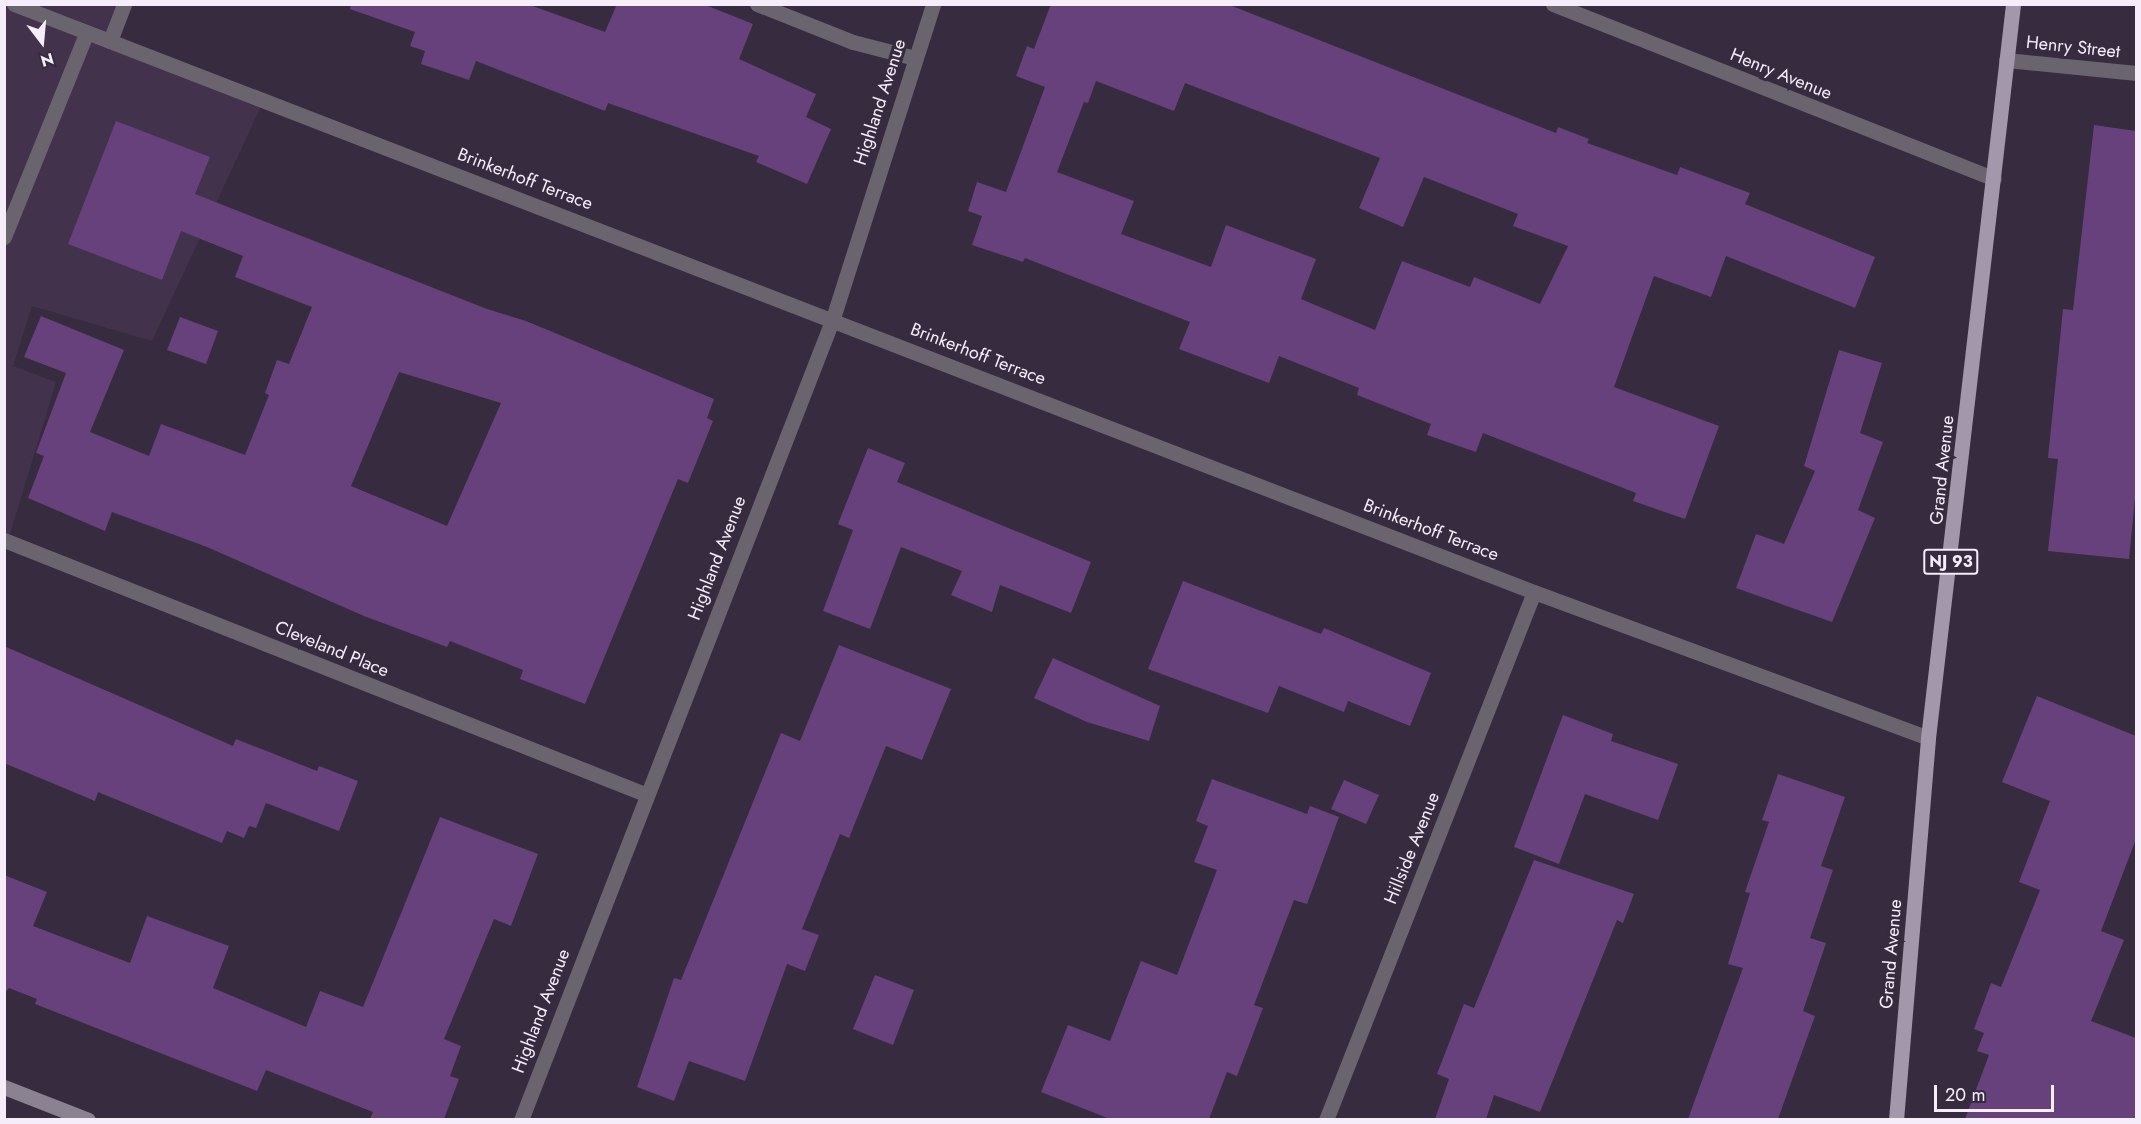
<!DOCTYPE html>
<html>
<head>
<meta charset="utf-8">
<style>
	body { margin:0 }
	#map { position:relative; width:2141px; height:1124px; overflow:hidden; background:#372b3f; font-family:Jost,sans-serif }
	div>[style] { position:absolute }
	[style*='--x'] { left:calc(var(--x)*1px); top:calc(var(--y)*1px); width:calc(var(--w)*1px); rotate:calc(var(--a)*1deg) }
	.built>* { inset:0; background:#42324c }
	.building>* { inset:0; background:#66417c }
	.lane>* { height:15px; margin:-7.5px; padding:0 7.5px; transform-origin:7.5px; border-radius:7.5px; background:#6a646e }
	.street>* { height:15px; margin:-7.5px; padding:0 7.5px; transform-origin:7.5px; border-radius:7.5px; background:#6a646e }
	.secondary>* { height:15px; margin:-7.5px; padding:0 7.5px; transform-origin:7.5px; border-radius:7.5px; background:#8a8191 }
	.primary>* { height:15px; margin:-7.5px; padding:0 7.5px; transform-origin:7.5px; border-radius:7.5px; background:#a397ab }
	span { translate:-50% -50%; white-space:nowrap; text-align:center; line-height:1.15; -webkit-text-stroke:6px #372b3f; paint-order:stroke }
	.shield-label span { padding:2px 4px; background:#372b3f; border:2px solid; border-radius:4px; -webkit-text-stroke-width:0 }
	.shield-label { font-size:16px; color:#f5edfa; font-weight:700 }
	.street-label { font-size:18px; color:#f5edfa }
	.frame { position:absolute; inset:0; border:6px solid #f5edfa; pointer-events:none }
	.north { position:absolute; left:12px; top:12px; width:60px; height:60px; -webkit-text-stroke:4px #372b3f; paint-order:stroke; rotate:164deg; font-size:16px; font-weight:700; line-height:24px; text-align:center; color:#f5edfa }
	.north::after { content:''; display:block; margin:auto; width:21px; height:27px; background:#f5edfa; clip-path:polygon(50% 0,100% 100%,50% 72%,0 100%) }
	.scale { position:absolute; left:1934px; top:1085px; width:120px; height:27px; box-sizing:border-box; border:3px solid #f5edfa; border-top:0; padding-left:8px; font-size:18px; line-height:21px; white-space:nowrap; color:#f5edfa; -webkit-text-stroke:4px #372b3f; paint-order:stroke }
</style>
</head>
<body>
<div id="map">
	<div class="built">
		<div style="clip-path:polygon(5px 5px,125px 5px,110px 41px,264px 100px,152px 341px,32px 306px,13px 366px,56px 382px,5px 551px)"></div>
	</div>
	<div class="building">
		<div style="clip-path:polygon(351px 4px,527px 4px,605px 32px,617px 4px,703px 4px,753px 24px,739px 59px,816px 94px,806px 117px,831px 129px,807px 184px,756px 162px,759px 156px,608px 103px,605px 111px,476px 61px,469px 80px,421px 64px,425px 51px,410px 46px,415px 32px,350px 9px)"></div>
		<div style="clip-path:polygon(evenodd,1051px 4px,1227px 4px,1556px 133px,1558px 127px,1589px 139px,1587px 143px,1677px 175px,1680px 167px,1750px 193px,1745px 204px,1875px 257px,1855px 308px,1726px 256px,1711px 297px,1654px 276px,1614px 387px,1719px 426px,1685px 519px,1633px 501px,1636px 493px,1483px 433px,1476px 452px,1427px 435px,1431px 424px,1357px 395px,1359px 388px,1279px 356px,1269px 383px,1179px 349px,1190px 322px,1025px 258px,1023px 262px,972px 245px,982px 216px,968px 211px,977px 182px,1006px 192px,1045px 87px,1016px 76px,1027px 46px,1034px 49px,1051px 4px,1096px 81px,1174px 111px,1185px 83px,1380px 158px,1359px 208px,1403px 227px,1424px 177px,1518px 214px,1513px 226px,1568px 246px,1540px 304px,1474px 277px,1470px 287px,1402px 261px,1375px 330px,1301px 299px,1316px 259px,1226px 225px,1211px 267px,1121px 234px,1134px 201px,1057px 172px,1084px 102px,1088px 103px,1096px 81px)"></div>
		<div style="clip-path:polygon(evenodd,116px 121px,210px 157px,195px 194px,487px 309px,526px 321px,714px 399px,707px 418px,713px 421px,688px 483px,678px 479px,585px 704px,520px 679px,523px 670px,450px 641px,447px 647px,364px 616px,207px 547px,112px 512px,105px 531px,28px 498px,44px 456px,36px 453px,66px 373px,24px 357px,41px 316px,124px 350px,90px 432px,149px 456px,161px 424px,245px 455px,269px 395px,265px 393px,277px 360px,289px 364px,312px 307px,235px 277px,243px 256px,181px 231px,162px 280px,68px 244px,116px 121px,399px 372px,501px 403px,447px 526px,351px 486px,399px 372px)"></div>
		<div style="clip-path:polygon(2094px 125px,2136px 131px,2136px 488px,2129px 559px,2048px 551px,2058px 459px,2048px 458px,2063px 309px,2073px 310px)"></div>
		<div style="clip-path:polygon(180px 317px,218px 331px,206px 364px,167px 350px)"></div>
		<div style="clip-path:polygon(1839px 350px,1882px 363px,1860px 433px,1883px 442px,1858px 510px,1875px 518px,1832px 622px,1736px 588px,1756px 534px,1784px 544px,1815px 471px,1804px 466px)"></div>
		<div style="clip-path:polygon(868px 448px,905px 463px,897px 482px,1091px 562px,1071px 613px,1000px 585px,992px 612px,951px 595px,962px 571px,901px 547px,870px 629px,823px 611px,853px 530px,838px 524px)"></div>
		<div style="clip-path:polygon(1183px 581px,1321px 634px,1324px 628px,1431px 673px,1410px 726px,1348px 701px,1344px 712px,1279px 686px,1268px 713px,1148px 669px)"></div>
		<div style="clip-path:polygon(839px 645px,951px 689px,922px 760px,886px 746px,849px 838px,840px 834px,802px 929px,819px 935px,805px 971px,787px 964px,745px 1081px,689px 1061px,674px 1101px,637px 1087px,674px 978px,681px 980px,781px 733px,800px 741px)"></div>
		<div style="clip-path:polygon(4px 646px,233px 746px,236px 739px,317px 771px,319px 766px,358px 781px,339px 831px,266px 803px,256px 828px,249px 826px,244px 838px,227px 831px,222px 843px,98px 792px,95px 801px,4px 763px)"></div>
		<div style="clip-path:polygon(1053px 658px,1160px 706px,1149px 741px,1087px 722px,1034px 698px)"></div>
		<div style="clip-path:polygon(2037px 696px,2136px 736px,2136px 839px,2101px 931px,2124px 940px,2091px 1021px,2136px 1038px,2136px 1119px,1965px 1119px,1989px 1055px,1977px 1051px,1984px 1033px,1974px 1029px,1991px 983px,2001px 987px,2040px 890px,2019px 882px,2050px 801px,2002px 782px)"></div>
		<div style="clip-path:polygon(1563px 715px,1613px 734px,1611px 741px,1678px 764px,1658px 820px,1585px 794px,1559px 864px,1514px 847px)"></div>
		<div style="clip-path:polygon(1778px 774px,1845px 797px,1821px 866px,1833px 870px,1810px 938px,1826px 943px,1803px 1011px,1815px 1016px,1778px 1119px,1688px 1119px,1743px 968px,1728px 964px,1750px 893px,1745px 892px,1769px 822px,1762px 820px)"></div>
		<div style="clip-path:polygon(1212px 779px,1307px 814px,1310px 806px,1339px 817px,1307px 904px,1294px 900px,1254px 1005px,1263px 1008px,1237px 1076px,1227px 1072px,1209px 1119px,1110px 1119px,1041px 1092px,1068px 1025px,1110px 1041px,1141px 961px,1177px 975px,1217px 870px,1194px 862px,1208px 826px,1196px 821px)"></div>
		<div style="clip-path:polygon(1344px 780px,1379px 795px,1366px 824px,1331px 809px)"></div>
		<div style="clip-path:polygon(440px 817px,538px 854px,511px 926px,494px 919px,444px 1039px,461px 1046px,450px 1076px,459px 1079px,444px 1119px,370px 1119px,373px 1112px,266px 1070px,257px 1091px,35px 1004px,37px 999px,9px 988px,4px 994px,4px 875px,47px 892px,33px 926px,130px 963px,147px 916px,229px 946px,213px 988px,306px 1027px,320px 991px,363px 1007px)"></div>
		<div style="clip-path:polygon(1534px 860px,1634px 894px,1623px 923px,1617px 920px,1540px 1112px,1494px 1095px,1486px 1119px,1435px 1119px,1449px 1079px,1437px 1074px,1464px 1004px,1474px 1008px)"></div>
		<div style="clip-path:polygon(875px 975px,914px 990px,893px 1045px,853px 1029px)"></div>
	</div>
	<div class="lane">
		<div style="--x:757;--y:4;--w:103;--a:21.6"></div>
		<div style="--x:853;--y:42;--w:64;--a:14.5"></div>
		<div style="--x:110;--y:41;--w:40;--a:-69"></div>
		<div style="--x:4;--y:237;--w:221;--a:-68"></div>
	</div>
	<div class="street">
		<div style="--x:14;--y:4;--w:1630;--a:21.15"></div>
		<div style="--x:1534;--y:592;--w:420;--a:20.3"></div>
		<div style="--x:1553;--y:4;--w:474;--a:21.6"></div>
		<div style="--x:2006;--y:60;--w:131;--a:5.7"></div>
		<div style="--x:4;--y:540;--w:689;--a:21.62"></div>
		<div style="--x:521;--y:1120;--w:861;--a:-68.74"></div>
		<div style="--x:833;--y:318;--w:330;--a:-72.3"></div>
		<div style="--x:1326;--y:1120;--w:567;--a:-68.5"></div>
	</div>
	<div class="secondary">
		<div style="--x:4;--y:1087;--w:90;--a:21.4"></div>
	</div>
	<div class="primary">
		<div style="--x:1896;--y:1120;--w:383;--a:-85.2"></div>
		<div style="--x:1928;--y:738;--w:739;--a:-83.39"></div>
	</div>
	<div class="shield-label">
		<span style="left:1951px;top:562px">NJ 93</span>
	</div>
	<div class="street-label">
		<span style="left:2073px;top:47px;rotate:6deg">Henry Street</span>
		<span style="left:1781px;top:74px;rotate:22deg">Henry Avenue</span>
		<span style="left:880px;top:102px;rotate:-72deg">Highland Avenue</span>
		<span style="left:525px;top:179px;rotate:21deg">Brinkerhoff Terrace</span>
		<span style="left:978px;top:354px;rotate:21deg">Brinkerhoff Terrace</span>
		<span style="left:1942px;top:470px;rotate:-84deg">Grand Avenue</span>
		<span style="left:1431px;top:530px;rotate:21deg">Brinkerhoff Terrace</span>
		<span style="left:717px;top:558px;rotate:-69deg">Highland Avenue</span>
		<span style="left:332px;top:649px;rotate:22deg">Cleveland Place</span>
		<span style="left:1412px;top:848px;rotate:-68deg">Hillside Avenue</span>
		<span style="left:1891px;top:954px;rotate:-85deg">Grand Avenue</span>
		<span style="left:541px;top:1011px;rotate:-69deg">Highland Avenue</span>
	</div>
	<div class="frame"></div>
	<div class="north">N</div>
	<div class="scale">20 m</div>
</div>
</body>
</html>
